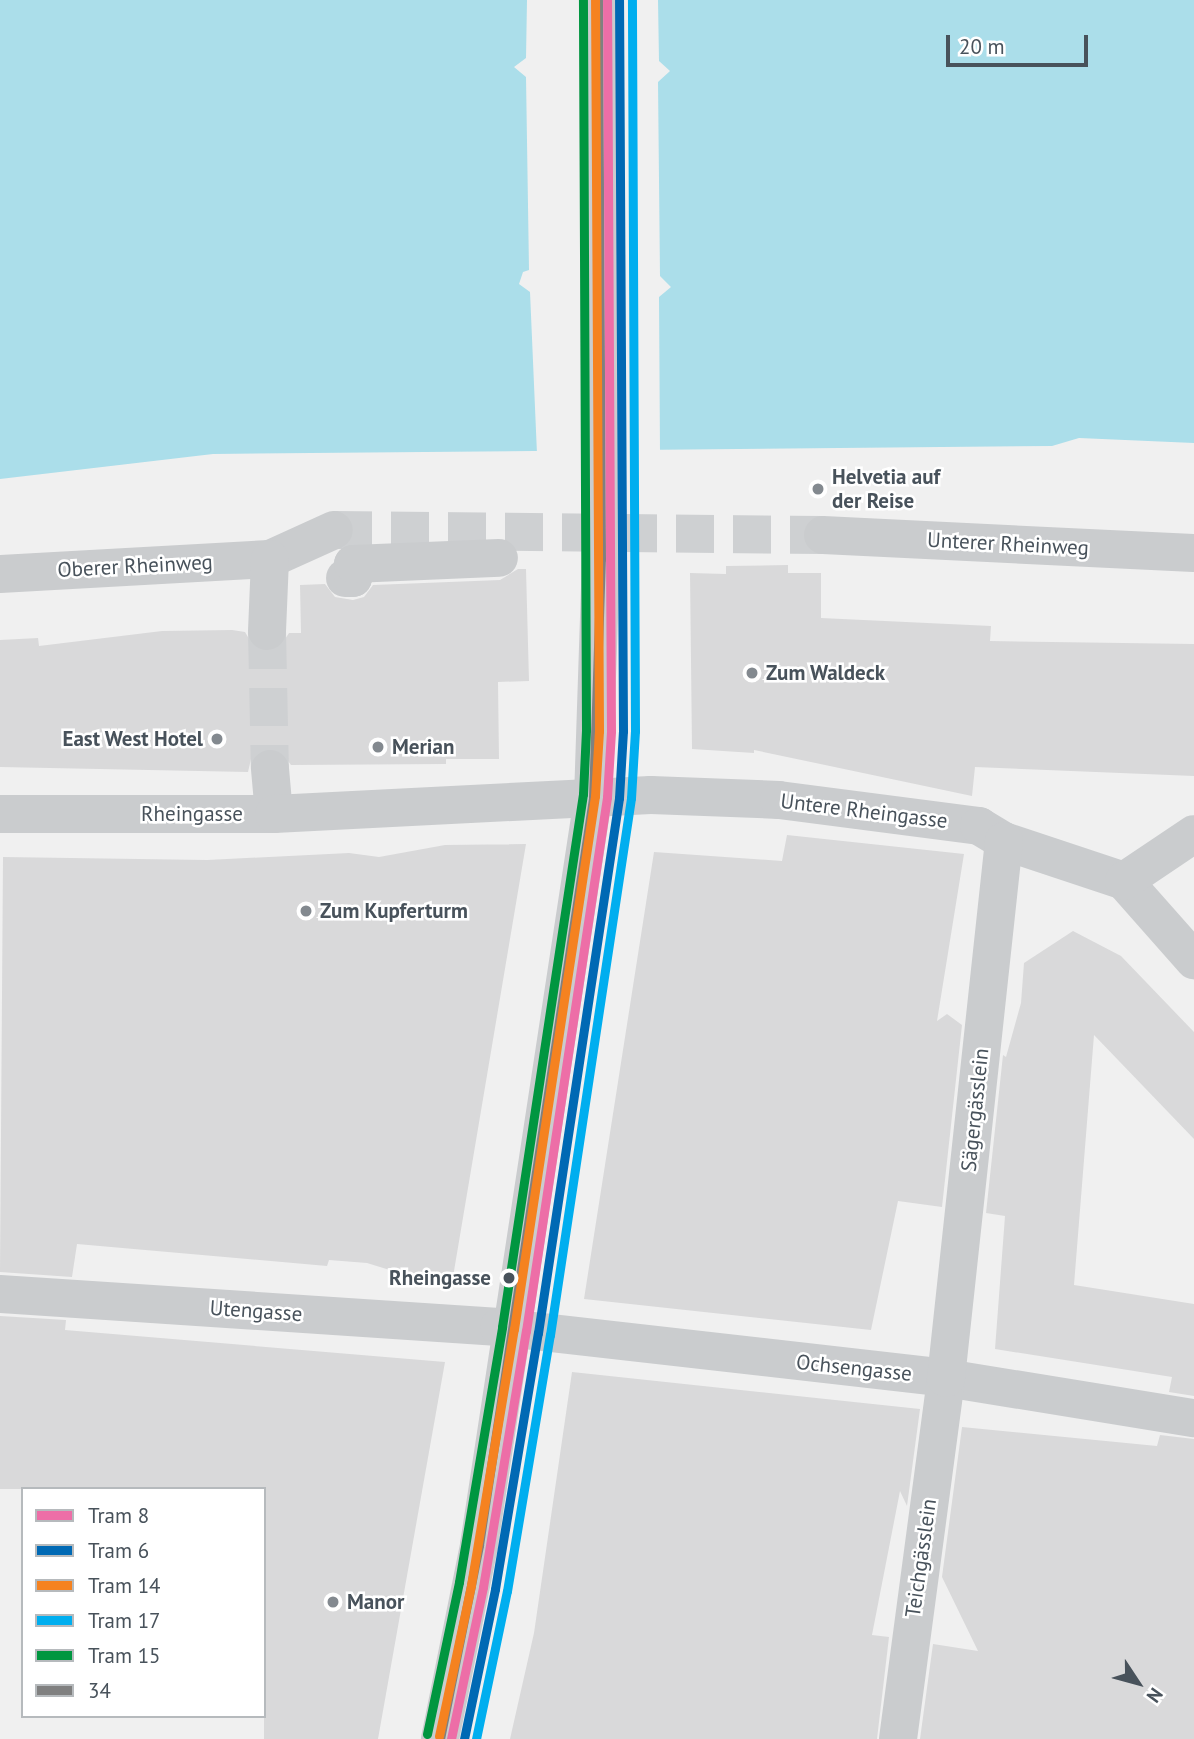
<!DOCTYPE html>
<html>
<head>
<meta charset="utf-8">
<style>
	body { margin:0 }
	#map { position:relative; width:1194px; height:1739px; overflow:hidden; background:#f0f0f0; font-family:"PT Sans",sans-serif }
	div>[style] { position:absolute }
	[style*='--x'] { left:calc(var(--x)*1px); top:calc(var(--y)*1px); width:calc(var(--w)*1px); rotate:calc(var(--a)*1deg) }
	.water>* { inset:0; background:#abdeea }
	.pier>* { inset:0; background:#f0f0f0 }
	.building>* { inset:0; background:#d9d9da }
	.minor-tunnel>* { height:38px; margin-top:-19px; transform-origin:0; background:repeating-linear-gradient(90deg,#ced0d2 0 38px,transparent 0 57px) }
	.minor>* { height:38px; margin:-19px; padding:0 19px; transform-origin:19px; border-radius:19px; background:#caccce }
	.minor-bridge>* { height:38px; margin:-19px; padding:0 19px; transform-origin:19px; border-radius:19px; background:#caccce }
	.bus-1>* { height:9px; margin:-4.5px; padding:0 4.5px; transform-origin:4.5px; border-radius:4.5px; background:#808080 }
	.tram-1>* { height:9px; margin:-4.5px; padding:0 4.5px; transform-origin:4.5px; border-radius:4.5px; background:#ed6ea7 }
	.tram-2>* { height:9px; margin:-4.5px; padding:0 4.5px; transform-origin:4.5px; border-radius:4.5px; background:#0069b4 }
	.tram-3>* { height:9px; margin:-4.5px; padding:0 4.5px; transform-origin:4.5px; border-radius:4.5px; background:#f58220 }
	.tram-4>* { height:9px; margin:-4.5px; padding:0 4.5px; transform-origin:4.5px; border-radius:4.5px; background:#00aeef }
	.tram-5>* { height:9px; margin:-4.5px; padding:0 4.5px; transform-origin:4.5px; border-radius:4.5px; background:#009640 }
	.dots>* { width:19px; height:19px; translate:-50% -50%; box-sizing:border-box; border:4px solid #fff; border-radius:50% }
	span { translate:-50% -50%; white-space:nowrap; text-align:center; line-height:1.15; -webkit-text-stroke:5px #fff; paint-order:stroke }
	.poi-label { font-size:21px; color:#48525b; font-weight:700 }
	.left { translate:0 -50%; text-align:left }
	.right { translate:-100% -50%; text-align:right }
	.street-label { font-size:21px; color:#48525b }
	.stop-label { font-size:21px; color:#48525b; font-weight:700 }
	.legend { position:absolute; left:21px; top:1487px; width:245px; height:231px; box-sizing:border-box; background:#fff; border:2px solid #b6babd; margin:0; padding:9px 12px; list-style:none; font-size:21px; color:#48525b }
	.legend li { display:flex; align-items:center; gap:14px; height:35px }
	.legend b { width:35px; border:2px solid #b6babd }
	.north { position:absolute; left:1103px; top:1648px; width:70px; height:70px; -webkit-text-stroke:5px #fff; paint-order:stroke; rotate:126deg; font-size:19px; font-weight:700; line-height:28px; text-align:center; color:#48525b }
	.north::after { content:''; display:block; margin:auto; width:24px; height:32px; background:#48525b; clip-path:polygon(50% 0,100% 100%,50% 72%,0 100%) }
	.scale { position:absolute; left:946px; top:35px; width:142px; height:32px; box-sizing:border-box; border:4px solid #48525b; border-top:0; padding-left:9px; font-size:21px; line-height:24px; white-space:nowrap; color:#48525b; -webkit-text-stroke:5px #fff; paint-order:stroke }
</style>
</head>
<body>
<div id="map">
	<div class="water">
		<div style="clip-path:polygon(0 0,1194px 0,1194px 443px,1079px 438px,1052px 446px,213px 454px,0 479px)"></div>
	</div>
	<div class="pier">
		<div style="clip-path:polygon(527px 0,658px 0,659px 61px,670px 71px,658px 82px,660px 276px,671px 287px,659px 297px,660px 453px,537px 454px,530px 292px,519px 284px,523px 272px,529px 270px,526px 77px,514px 67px,526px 58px)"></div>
	</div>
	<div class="building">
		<div style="clip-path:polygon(788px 565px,788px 573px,821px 573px,821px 618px,991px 626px,990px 641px,1194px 644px,1194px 776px,975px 767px,972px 796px,754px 750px,754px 753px,692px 749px,690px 573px,726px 574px,726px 566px)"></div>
		<div style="clip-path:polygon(518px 569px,526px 569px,529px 681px,498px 682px,499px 759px,446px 759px,446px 764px,291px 765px,280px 750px,269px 747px,251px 759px,248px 772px,0 767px,0 640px,38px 638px,39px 646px,162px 631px,232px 630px,245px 632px,255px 649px,267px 653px,278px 650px,289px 633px,301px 633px,300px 585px,325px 584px,335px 597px,353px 600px,364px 597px,373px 585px,500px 580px)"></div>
		<div style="clip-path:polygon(787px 835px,964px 854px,937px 1021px,947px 1014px,962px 1025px,942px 1207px,898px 1201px,871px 1330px,584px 1299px,654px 852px,782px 861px)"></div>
		<div style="clip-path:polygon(526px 844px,453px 1277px,393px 1271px,367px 1263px,329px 1260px,327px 1266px,77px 1244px,72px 1277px,0 1272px,3px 857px,207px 860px,349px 853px,379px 857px,445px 845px)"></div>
		<div style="clip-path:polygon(1073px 931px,1121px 956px,1194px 1032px,1194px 1139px,1094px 1035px,1074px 1285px,1194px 1304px,1194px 1396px,1169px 1392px,1172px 1377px,995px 1349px,1005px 1216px,986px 1213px,1003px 1055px,1006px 1057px,1021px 1003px,1024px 963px)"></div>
		<div style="clip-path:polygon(0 1316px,66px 1320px,65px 1330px,445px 1362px,378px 1739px,264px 1739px,264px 1489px,0 1489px)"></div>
		<div style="clip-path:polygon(572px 1372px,920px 1409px,907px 1506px,900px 1491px,872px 1635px,889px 1637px,877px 1739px,510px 1739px,534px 1633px)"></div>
		<div style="clip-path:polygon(962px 1427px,1157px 1446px,1160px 1435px,1194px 1439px,1194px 1739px,920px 1739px,933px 1644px,978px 1651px,942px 1577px)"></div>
	</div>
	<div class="minor-tunnel">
		<div style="--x:334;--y:530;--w:489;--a:0.6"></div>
		<div style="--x:267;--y:631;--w:138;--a:88.8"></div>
	</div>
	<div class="minor">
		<div style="--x:823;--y:535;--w:371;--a:2.8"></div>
		<div style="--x:0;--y:574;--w:270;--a:-3.2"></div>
		<div style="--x:270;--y:559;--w:70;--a:-24.4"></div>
		<div style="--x:345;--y:578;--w:8;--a:0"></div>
		<div style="--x:353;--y:578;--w:14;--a:-90"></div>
		<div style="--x:353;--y:564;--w:146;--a:-2.4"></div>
		<div style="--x:267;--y:631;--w:72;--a:-87.6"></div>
		<div style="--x:270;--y:769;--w:45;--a:84.9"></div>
		<div style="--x:0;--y:814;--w:274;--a:0"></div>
		<div style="--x:274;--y:814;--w:377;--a:-2.9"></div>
		<div style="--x:651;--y:795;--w:128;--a:2.2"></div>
		<div style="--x:779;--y:800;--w:202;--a:7.4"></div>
		<div style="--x:979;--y:826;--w:29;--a:31"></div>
		<div style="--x:1004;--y:841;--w:126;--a:18.4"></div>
		<div style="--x:1124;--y:881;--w:106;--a:48.5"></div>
		<div style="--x:1124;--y:881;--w:84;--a:-33.9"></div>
		<div style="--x:0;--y:1294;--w:500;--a:3.78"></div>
		<div style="--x:499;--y:1327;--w:450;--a:6.5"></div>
		<div style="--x:946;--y:1378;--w:251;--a:9.2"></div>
		<div style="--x:440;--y:1739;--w:198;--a:-78.6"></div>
		<div style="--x:479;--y:1545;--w:756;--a:-81.32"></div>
		<div style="--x:593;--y:798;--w:239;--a:-88.1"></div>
		<div style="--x:898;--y:1739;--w:364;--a:-82.4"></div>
		<div style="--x:946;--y:1378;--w:540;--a:-83.84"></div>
	</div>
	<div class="minor-bridge">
		<div style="--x:598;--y:0;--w:559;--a:89.69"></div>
	</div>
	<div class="bus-1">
		<div style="--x:440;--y:1739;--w:198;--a:-78.6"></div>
		<div style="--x:479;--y:1545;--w:756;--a:-81.32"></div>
		<div style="--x:593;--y:798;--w:239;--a:-88.1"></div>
		<div style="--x:601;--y:559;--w:559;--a:-90.31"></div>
	</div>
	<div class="tram-1">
		<div style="--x:451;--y:1739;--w:155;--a:-78.1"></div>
		<div style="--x:483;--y:1587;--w:260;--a:-80.5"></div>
		<div style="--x:526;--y:1331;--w:540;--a:-81.37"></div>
		<div style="--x:607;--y:797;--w:66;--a:-86.5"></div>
		<div style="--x:611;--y:731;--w:731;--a:-90.31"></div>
	</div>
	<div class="tram-2">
		<div style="--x:464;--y:1739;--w:153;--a:-78.3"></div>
		<div style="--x:495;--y:1589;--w:260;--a:-80.5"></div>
		<div style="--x:538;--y:1333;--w:541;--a:-81.39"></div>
		<div style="--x:619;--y:798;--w:67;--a:-86.6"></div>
		<div style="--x:623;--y:731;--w:731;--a:-90.31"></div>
	</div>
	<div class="tram-3">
		<div style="--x:439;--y:1736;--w:154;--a:-78"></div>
		<div style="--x:471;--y:1585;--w:260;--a:-80.5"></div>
		<div style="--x:514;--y:1329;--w:539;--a:-81.36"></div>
		<div style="--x:595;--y:796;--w:65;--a:-86.5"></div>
		<div style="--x:599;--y:731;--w:731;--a:-90.31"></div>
	</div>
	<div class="tram-4">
		<div style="--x:476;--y:1739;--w:151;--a:-78.2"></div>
		<div style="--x:507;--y:1591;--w:260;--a:-80.5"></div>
		<div style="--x:550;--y:1335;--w:543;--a:-81.42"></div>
		<div style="--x:631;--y:798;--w:67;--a:-86.6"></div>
		<div style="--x:635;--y:731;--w:731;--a:-90.24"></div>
	</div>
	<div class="tram-5">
		<div style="--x:427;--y:1734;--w:155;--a:-78.1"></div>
		<div style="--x:459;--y:1582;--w:259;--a:-80.4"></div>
		<div style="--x:502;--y:1327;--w:539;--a:-81.36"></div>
		<div style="--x:583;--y:794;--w:64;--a:-87.3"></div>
		<div style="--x:586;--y:730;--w:730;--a:-90.24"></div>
	</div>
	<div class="dots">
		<div style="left:818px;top:489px;background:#83898f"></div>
		<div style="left:752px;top:673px;background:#83898f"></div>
		<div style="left:217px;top:739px;background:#83898f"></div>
		<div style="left:378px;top:747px;background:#83898f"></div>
		<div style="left:306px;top:911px;background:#83898f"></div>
		<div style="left:509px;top:1278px;background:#48525b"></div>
		<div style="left:333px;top:1602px;background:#83898f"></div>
	</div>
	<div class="poi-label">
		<span class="left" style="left:832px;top:489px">Helvetia auf<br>der Reise</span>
		<span class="left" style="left:766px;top:673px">Zum Waldeck</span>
		<span class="right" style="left:203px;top:739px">East West Hotel</span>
		<span class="left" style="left:392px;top:747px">Merian</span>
		<span class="left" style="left:320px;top:911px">Zum Kupferturm</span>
		<span class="left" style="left:347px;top:1602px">Manor</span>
	</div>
	<div class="street-label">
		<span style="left:1008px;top:544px;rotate:3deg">Unterer Rheinweg</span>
		<span style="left:135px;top:566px;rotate:-3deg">Oberer Rheinweg</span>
		<span style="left:864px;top:811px;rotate:7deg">Untere Rheingasse</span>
		<span style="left:192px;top:814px">Rheingasse</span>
		<span style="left:975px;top:1110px;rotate:-84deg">Sägergässlein</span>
		<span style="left:256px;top:1311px;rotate:4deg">Utengasse</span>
		<span style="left:854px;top:1368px;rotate:6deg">Ochsengasse</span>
		<span style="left:921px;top:1558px;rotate:-82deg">Teichgässlein</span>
	</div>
	<div class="stop-label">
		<span class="right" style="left:491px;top:1278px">Rheingasse</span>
	</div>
	<ul class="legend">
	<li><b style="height:9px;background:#ed6ea7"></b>Tram 8</li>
	<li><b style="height:9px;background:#0069b4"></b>Tram 6</li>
	<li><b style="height:9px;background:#f58220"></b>Tram 14</li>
	<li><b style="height:9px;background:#00aeef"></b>Tram 17</li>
	<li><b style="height:9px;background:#009640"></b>Tram 15</li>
	<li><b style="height:9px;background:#808080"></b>34</li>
	</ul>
	<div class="north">N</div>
	<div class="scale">20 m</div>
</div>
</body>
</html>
